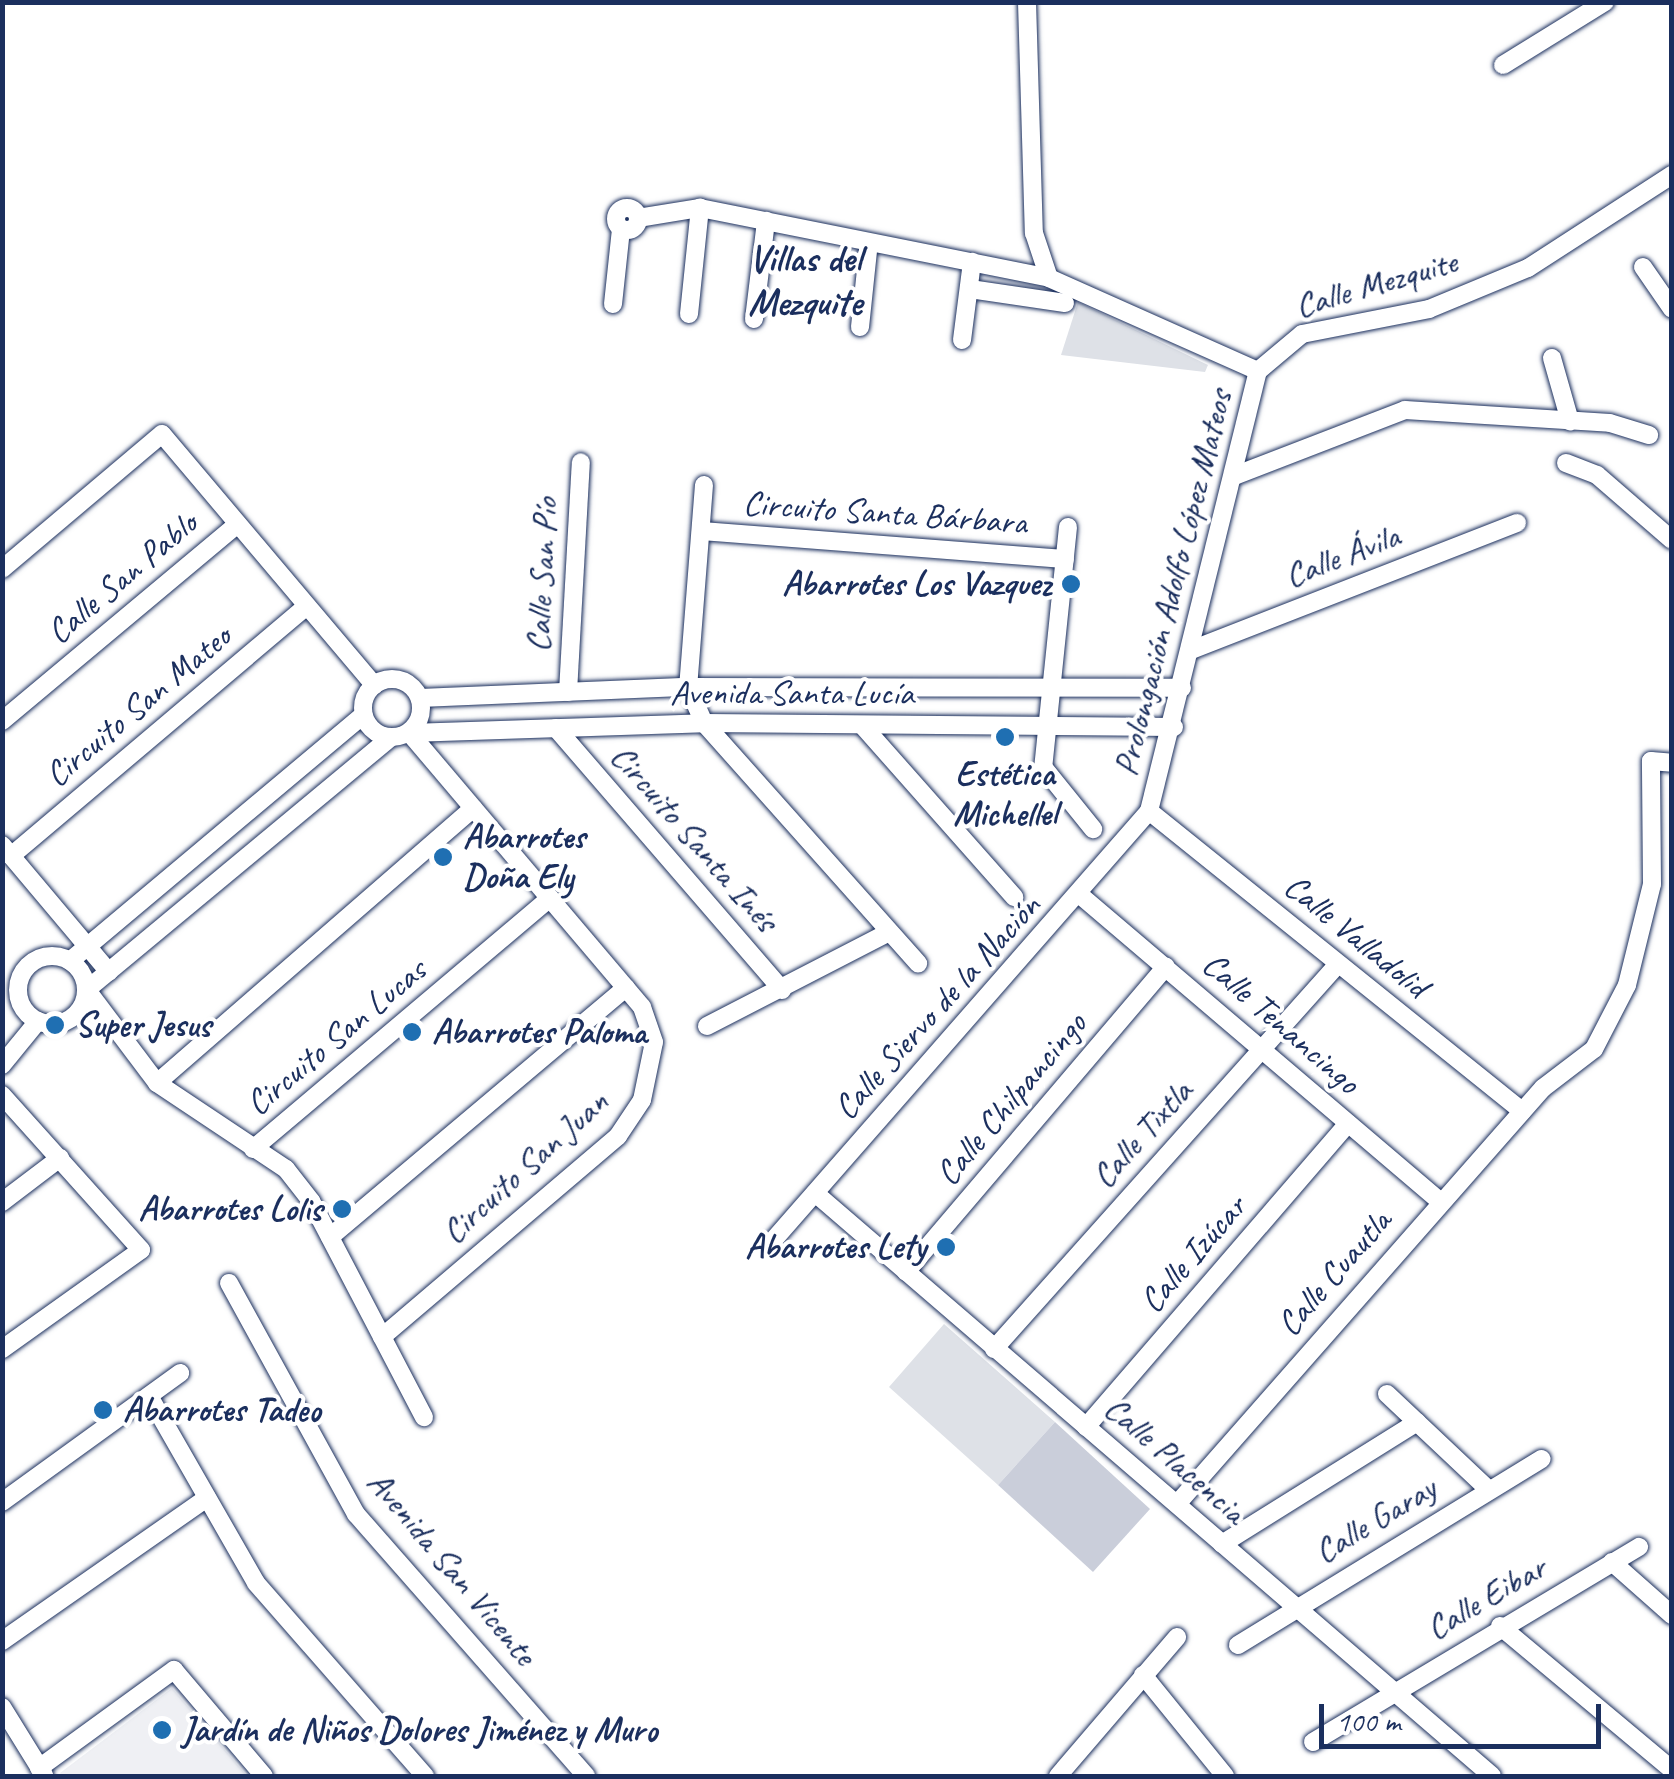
<!DOCTYPE html>
<html>
<head>
<meta charset="utf-8">
<style>
	body { margin:0 }
	#map { position:relative; width:1674px; height:1779px; overflow:hidden; background:#fff; font-family:Caveat,sans-serif }
	div>[style] { position:absolute }
	[style*='--x'] { left:calc(var(--x)*1px); top:calc(var(--y)*1px); width:calc(var(--w)*1px); rotate:calc(var(--a)*1deg) }
	.built>* { inset:0; background:#eff0f4 }
	.green>* { inset:0; background:#dee1e7 }
	.building>* { inset:0; background:#caceda }
	.roads { filter:drop-shadow(0 0 2px #1b2f5e) drop-shadow(0 0 2px #1b2f5e) }
	.minor>* { height:18px; margin:-9px; padding:0 9px; transform-origin:9px; border-radius:9px; background:#fff }
	.minor>.ring { margin:-9px; padding:0; box-sizing:content-box; background:none; border:18px solid #fff; border-radius:50% }
	.dots>* { width:28px; height:28px; translate:-50% -50%; box-sizing:border-box; border:5px solid #fff; border-radius:50% }
	span { translate:-50% -50%; white-space:nowrap; text-align:center; line-height:1.15; -webkit-text-stroke:8px #fff; paint-order:stroke }
	.street-label { font-size:35px; color:#1b2f5e }
	.poi-label { font-size:35px; color:#1b2f5e; font-weight:700 }
	.right { translate:-100% -50%; text-align:right }
	.left { translate:0 -50%; text-align:left }
	.neighbourhood-label { font-size:38px; color:#1b2f5e; font-weight:700 }
	.frame { position:absolute; inset:0; border:5px solid #1b2f5e; pointer-events:none }
	.scale { position:absolute; left:1319px; top:1704px; width:282px; height:45px; box-sizing:border-box; border:5px solid #1b2f5e; border-top:0; padding-left:12px; font-size:30px; line-height:35px; white-space:nowrap; color:#1b2f5e; -webkit-text-stroke:8px #fff; paint-order:stroke }
</style>
</head>
<body>
<div id="map">
	<div class="built">
		<div style="clip-path:polygon(172px 1688px,247px 1776px,62px 1776px,60px 1773px)"></div>
	</div>
	<div class="green">
		<div style="clip-path:polygon(1078px 302px,1208px 365px,1205px 372px,1061px 355px)"></div>
		<div style="clip-path:polygon(944px 1324px,1055px 1422px,998px 1485px,889px 1387px)"></div>
	</div>
	<div class="building">
		<div style="clip-path:polygon(1055px 1422px,1150px 1509px,1093px 1572px,998px 1485px)"></div>
	</div>
	<div class="roads">
		<div class="minor">
			<div style="--x:1027;--y:2;--w:231;--a:88.3"></div>
			<div style="--x:1034;--y:233;--w:47;--a:71.6"></div>
			<div style="--x:1503;--y:65;--w:120;--a:-31.7"></div>
			<div class="ring" style="left:616px;top:208px;width:4px;height:4px"></div>
			<div style="--x:638;--y:218;--w:63;--a:-9.2"></div>
			<div style="--x:700;--y:208;--w:356;--a:11.3"></div>
			<div style="--x:1049;--y:278;--w:229;--a:24"></div>
			<div style="--x:1643;--y:267;--w:51;--a:55.4"></div>
			<div style="--x:970;--y:289;--w:96;--a:8.4"></div>
			<div style="--x:613;--y:304;--w:75;--a:-83.9"></div>
			<div style="--x:689;--y:314;--w:107;--a:-84.1"></div>
			<div style="--x:754;--y:319;--w:99;--a:-83"></div>
			<div style="--x:860;--y:327;--w:85;--a:-84"></div>
			<div style="--x:962;--y:340;--w:79;--a:-82.7"></div>
			<div style="--x:1552;--y:358;--w:66;--a:74.1"></div>
			<div style="--x:1258;--y:371;--w:57;--a:-40.1"></div>
			<div style="--x:1302;--y:334;--w:129;--a:-11.1"></div>
			<div style="--x:1429;--y:309;--w:107;--a:-22.5"></div>
			<div style="--x:1528;--y:268;--w:171;--a:-32.9"></div>
			<div style="--x:1566;--y:463;--w:33;--a:21"></div>
			<div style="--x:1597;--y:475;--w:99;--a:40.9"></div>
			<div style="--x:1234;--y:476;--w:183;--a:-21.1"></div>
			<div style="--x:1405;--y:410;--w:205;--a:3.6"></div>
			<div style="--x:1610;--y:423;--w:41;--a:17.1"></div>
			<div style="--x:704;--y:485;--w:203;--a:94.5"></div>
			<div style="--x:688;--y:687;--w:39;--a:66"></div>
			<div style="--x:704;--y:723;--w:322;--a:48.3"></div>
			<div style="--x:1068;--y:527;--w:241;--a:95.9"></div>
			<div style="--x:1043;--y:767;--w:80;--a:51.1"></div>
			<div style="--x:701;--y:531;--w:365;--a:4.4"></div>
			<div style="--x:2;--y:569;--w:209;--a:-40.2"></div>
			<div style="--x:162;--y:434;--w:329;--a:49.8"></div>
			<div style="--x:1191;--y:650;--w:350;--a:-21.3"></div>
			<div class="ring" style="left:363px;top:679px;width:40px;height:40px"></div>
			<div style="--x:568;--y:692;--w:230;--a:-86.8"></div>
			<div style="--x:420;--y:698;--w:268;--a:-2.4"></div>
			<div style="--x:688;--y:687;--w:494;--a:0.1"></div>
			<div style="--x:2;--y:721;--w:307;--a:-39.9"></div>
			<div style="--x:862;--y:725;--w:230;--a:48.5"></div>
			<div style="--x:556;--y:728;--w:346;--a:49.2"></div>
			<div style="--x:410;--y:733;--w:294;--a:-1.9"></div>
			<div style="--x:704;--y:723;--w:470;--a:0.5"></div>
			<div style="--x:390;--y:738;--w:394;--a:140.3"></div>
			<div style="--x:87;--y:990;--w:116;--a:53"></div>
			<div style="--x:157;--y:1083;--w:155;--a:33.7"></div>
			<div style="--x:286;--y:1169;--w:41;--a:52"></div>
			<div style="--x:311;--y:1201;--w:244;--a:62.4"></div>
			<div style="--x:1149;--y:811;--w:479;--a:38.8"></div>
			<div style="--x:2;--y:845;--w:166;--a:49.9"></div>
			<div style="--x:11;--y:856;--w:387;--a:-40.2"></div>
			<div style="--x:1080;--y:895;--w:472;--a:40.4"></div>
			<div class="ring" style="left:18px;top:956px;width:50px;height:50px"></div>
			<div style="--x:70;--y:961;--w:383;--a:-40"></div>
			<div style="--x:707;--y:1026;--w:203;--a:-27.3"></div>
			<div style="--x:2;--y:1065;--w:57;--a:-50.7"></div>
			<div style="--x:157;--y:1083;--w:419;--a:-41"></div>
			<div style="--x:2;--y:1095;--w:208;--a:48.1"></div>
			<div style="--x:141;--y:1250;--w:171;--a:144.5"></div>
			<div style="--x:253;--y:1149;--w:389;--a:-40.2"></div>
			<div style="--x:815;--y:1193;--w:893;--a:40.73"></div>
			<div style="--x:2;--y:1202;--w:73;--a:-37.2"></div>
			<div style="--x:330;--y:1237;--w:387;--a:-40.1"></div>
			<div style="--x:770;--y:1244;--w:575;--a:-48.8"></div>
			<div style="--x:1149;--y:811;--w:453;--a:-76.1"></div>
			<div style="--x:906;--y:1272;--w:401;--a:-49.6"></div>
			<div style="--x:229;--y:1283;--w:264;--a:61.2"></div>
			<div style="--x:356;--y:1514;--w:349;--a:48.7"></div>
			<div style="--x:382;--y:1337;--w:310;--a:-40.4"></div>
			<div style="--x:618;--y:1136;--w:43;--a:-56.3"></div>
			<div style="--x:642;--y:1100;--w:59;--a:-78.3"></div>
			<div style="--x:654;--y:1042;--w:37;--a:-109"></div>
			<div style="--x:642;--y:1007;--w:359;--a:-130.3"></div>
			<div style="--x:994;--y:1349;--w:516;--a:-48.22"></div>
			<div style="--x:1387;--y:1394;--w:140;--a:43.3"></div>
			<div style="--x:149;--y:1396;--w:215;--a:60.2"></div>
			<div style="--x:256;--y:1583;--w:257;--a:48.8"></div>
			<div style="--x:1086;--y:1427;--w:401;--a:-49.2"></div>
			<div style="--x:2;--y:1502;--w:220;--a:-35.9"></div>
			<div style="--x:1177;--y:1504;--w:554;--a:-48.66"></div>
			<div style="--x:1543;--y:1088;--w:64;--a:-37.4"></div>
			<div style="--x:1594;--y:1049;--w:72;--a:-62.7"></div>
			<div style="--x:1627;--y:985;--w:104;--a:-76.1"></div>
			<div style="--x:1652;--y:884;--w:123;--a:-90.5"></div>
			<div style="--x:1651;--y:761;--w:21;--a:5"></div>
			<div style="--x:1222;--y:1544;--w:230;--a:-32"></div>
			<div style="--x:1612;--y:1562;--w:80;--a:41.5"></div>
			<div style="--x:1500;--y:1626;--w:224;--a:39.9"></div>
			<div style="--x:2;--y:1641;--w:250;--a:-34.9"></div>
			<div style="--x:1238;--y:1645;--w:356;--a:-31.5"></div>
			<div style="--x:1143;--y:1675;--w:130;--a:50.9"></div>
			<div style="--x:2;--y:1707;--w:80;--a:58.3"></div>
			<div style="--x:1313;--y:1742;--w:380;--a:-30.9"></div>
			<div style="--x:39;--y:1768;--w:167;--a:-36"></div>
			<div style="--x:174;--y:1670;--w:139;--a:49.7"></div>
			<div style="--x:1058;--y:1776;--w:183;--a:-49.4"></div>
		</div>
	</div>
	<div class="dots">
		<div style="left:1071px;top:584px;background:#1f6fb2"></div>
		<div style="left:1005px;top:737px;background:#1f6fb2"></div>
		<div style="left:443px;top:857px;background:#1f6fb2"></div>
		<div style="left:55px;top:1025px;background:#1f6fb2"></div>
		<div style="left:412px;top:1032px;background:#1f6fb2"></div>
		<div style="left:342px;top:1209px;background:#1f6fb2"></div>
		<div style="left:946px;top:1247px;background:#1f6fb2"></div>
		<div style="left:103px;top:1410px;background:#1f6fb2"></div>
		<div style="left:162px;top:1730px;background:#1f6fb2"></div>
	</div>
	<div class="street-label">
		<span style="left:1376px;top:284px;rotate:-16deg">Calle Mezquite</span>
		<span style="left:885px;top:513px;rotate:4deg">Circuito Santa Bárbara</span>
		<span style="left:1342px;top:556px;rotate:-21deg">Calle Ávila</span>
		<span style="left:542px;top:575px;rotate:-87deg">Calle San Pío</span>
		<span style="left:122px;top:578px;rotate:-40deg">Calle San Pablo</span>
		<span style="left:1173px;top:583px;rotate:-76deg">Prolongación Adolfo López Mateos</span>
		<span style="left:792px;top:693px">Avenida Santa Lucía</span>
		<span style="left:138px;top:706px;rotate:-40deg">Circuito San Mateo</span>
		<span style="left:694px;top:838px;rotate:49deg">Circuito Santa Inés</span>
		<span style="left:1356px;top:936px;rotate:39deg">Calle Valladolid</span>
		<span style="left:937px;top:1007px;rotate:-48deg">Calle Siervo de la Nación</span>
		<span style="left:1281px;top:1023px;rotate:41deg">Calle Tenancingo</span>
		<span style="left:336px;top:1037px;rotate:-40deg">Circuito San Lucas</span>
		<span style="left:1011px;top:1099px;rotate:-50deg">Calle Chilpancingo</span>
		<span style="left:1142px;top:1134px;rotate:-48deg">Calle Tixtla</span>
		<span style="left:525px;top:1167px;rotate:-42deg">Circuito San Juan</span>
		<span style="left:1193px;top:1254px;rotate:-49deg">Calle Izúcar</span>
		<span style="left:1334px;top:1273px;rotate:-49deg">Calle Cuautla</span>
		<span style="left:1175px;top:1460px;rotate:41deg">Calle Placencia</span>
		<span style="left:1375px;top:1520px;rotate:-31deg">Calle Garay</span>
		<span style="left:452px;top:1568px;rotate:50deg">Avenida San Vicente</span>
		<span style="left:1486px;top:1598px;rotate:-30deg">Calle Eibar</span>
	</div>
	<div class="poi-label">
		<span class="right" style="left:1051px;top:584px">Abarrotes Los Vazquez</span>
		<span style="left:1005px;top:794px">Estética<br>Michellel</span>
		<span class="left" style="left:463px;top:857px">Abarrotes<br>Doña Ely</span>
		<span class="left" style="left:75px;top:1025px">Super Jesus</span>
		<span class="left" style="left:432px;top:1032px">Abarrotes Paloma</span>
		<span class="right" style="left:322px;top:1209px">Abarrotes Lolis</span>
		<span class="right" style="left:926px;top:1247px">Abarrotes Lety</span>
		<span class="left" style="left:123px;top:1410px">Abarrotes Tadeo</span>
		<span class="left" style="left:182px;top:1730px">Jardín de Niños Dolores Jiménez y Muro</span>
	</div>
	<div class="neighbourhood-label">
		<span style="left:805px;top:281px">Villas del<br>Mezquite</span>
	</div>
	<div class="frame"></div>
	<div class="scale">100 m</div>
</div>
</body>
</html>
